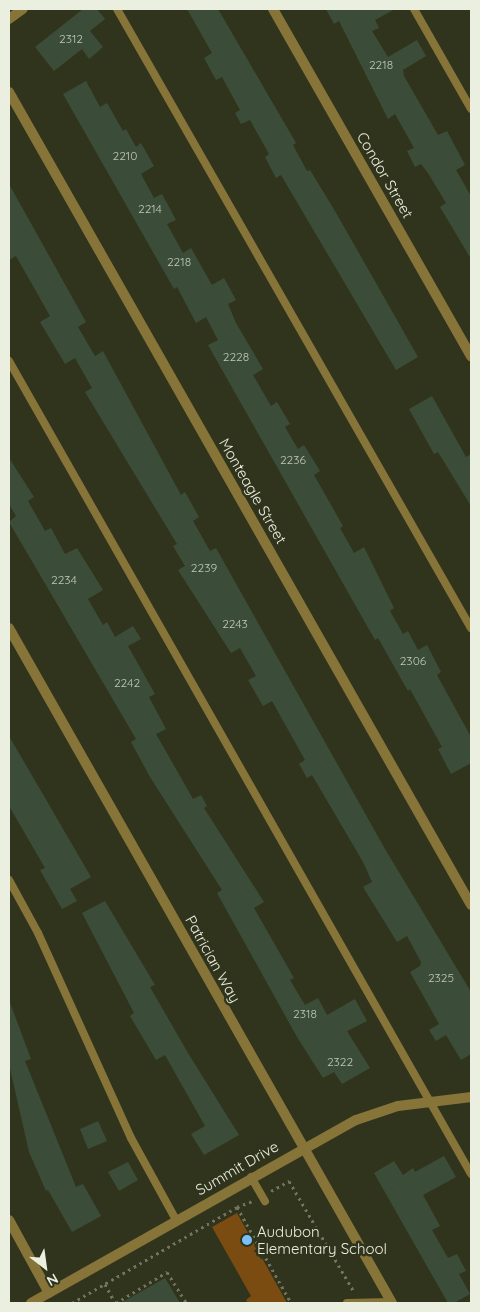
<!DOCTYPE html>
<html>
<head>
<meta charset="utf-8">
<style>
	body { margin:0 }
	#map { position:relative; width:480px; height:1312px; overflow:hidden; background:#30341c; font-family:Quicksand,sans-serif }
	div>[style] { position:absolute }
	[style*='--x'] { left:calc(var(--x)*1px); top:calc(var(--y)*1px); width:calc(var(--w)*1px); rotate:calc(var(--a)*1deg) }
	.green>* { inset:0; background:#7a4c12 }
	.building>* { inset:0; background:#3b4d39 }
	.path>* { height:3px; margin-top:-1.5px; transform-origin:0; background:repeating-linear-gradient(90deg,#717560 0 2.5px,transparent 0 6.5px) }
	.service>* { height:8px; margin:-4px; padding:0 4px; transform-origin:4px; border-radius:4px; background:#877439 }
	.minor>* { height:10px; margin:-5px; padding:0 5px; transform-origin:5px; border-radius:5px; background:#877439 }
	.dots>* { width:14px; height:14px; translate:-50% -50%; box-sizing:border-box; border:2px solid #30341c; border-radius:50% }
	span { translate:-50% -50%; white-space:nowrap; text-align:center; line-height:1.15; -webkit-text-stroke:5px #30341c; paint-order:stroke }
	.number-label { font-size:12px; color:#bfc6b6 }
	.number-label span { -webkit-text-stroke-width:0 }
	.street-label { font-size:15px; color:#ebefe0 }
	.poi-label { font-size:15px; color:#ebefe0 }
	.left { translate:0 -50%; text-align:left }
	.frame { position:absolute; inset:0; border:10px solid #ebefe0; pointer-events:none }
	.north { position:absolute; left:20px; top:1242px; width:50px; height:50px; -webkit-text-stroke:4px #30341c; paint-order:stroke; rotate:150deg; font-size:14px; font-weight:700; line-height:20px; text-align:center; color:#ebefe0 }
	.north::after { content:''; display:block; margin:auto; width:18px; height:22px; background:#ebefe0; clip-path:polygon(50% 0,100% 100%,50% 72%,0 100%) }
</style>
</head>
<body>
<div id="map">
	<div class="green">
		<div style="clip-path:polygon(237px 1213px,287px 1303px,248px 1303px,246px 1300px,251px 1296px,212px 1227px)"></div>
	</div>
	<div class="building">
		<div style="clip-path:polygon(83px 9px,97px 9px,105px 19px,90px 31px,103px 47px,89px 59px,82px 49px,54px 71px,35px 47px)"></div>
		<div style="clip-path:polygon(187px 9px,218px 9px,296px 143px,293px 145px,307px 171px,310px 170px,335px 211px,418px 357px,396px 370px,281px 175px,276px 178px,265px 157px,269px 154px,250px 120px,241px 124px,235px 113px,240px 110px,222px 77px,216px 80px,204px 58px,212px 53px)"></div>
		<div style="clip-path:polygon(326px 9px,395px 9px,375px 20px,379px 28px,372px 31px,388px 57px,417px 40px,426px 56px,403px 70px,404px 76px,438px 135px,447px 131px,465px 165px,456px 170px,471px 196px,471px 259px,440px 207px,446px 203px,428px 173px,421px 164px,415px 167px,407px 151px,414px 148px,395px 114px,388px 119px,339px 21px,334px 24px)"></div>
		<div style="clip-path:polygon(86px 81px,100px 107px,107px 103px,123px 131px,126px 129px,136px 147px,141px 143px,154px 166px,141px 174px,154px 198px,162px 194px,176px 220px,167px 224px,183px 253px,191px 248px,212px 285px,224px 278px,236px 300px,228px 304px,236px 323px,263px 369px,253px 375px,271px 406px,277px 402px,290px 424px,285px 427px,298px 449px,304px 445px,320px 471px,314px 475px,343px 526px,340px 528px,354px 553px,364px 547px,394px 608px,390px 611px,403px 634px,408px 631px,418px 650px,427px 645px,441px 672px,437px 675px,471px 737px,471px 763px,451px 774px,438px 749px,442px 747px,410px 689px,408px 691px,378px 638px,375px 640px,208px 345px,218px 340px,206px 317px,196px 323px,177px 287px,174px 289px,63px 94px)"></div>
		<div style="clip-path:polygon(9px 184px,86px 322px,78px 327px,95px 356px,103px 351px,181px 495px,185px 492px,199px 517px,193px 521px,210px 551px,216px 548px,385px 849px,471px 992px,471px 1054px,461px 1060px,446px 1035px,436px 1041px,429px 1030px,439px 1024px,410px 972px,420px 966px,421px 962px,407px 936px,397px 942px,363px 887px,372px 882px,363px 862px,312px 775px,307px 778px,299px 764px,305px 760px,272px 701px,263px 706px,248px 680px,256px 676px,240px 648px,231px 653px,178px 570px,185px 566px,173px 546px,177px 544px,85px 392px,92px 388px,75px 358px,65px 364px,40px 322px,50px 316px,16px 256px,9px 260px)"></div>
		<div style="clip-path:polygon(432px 396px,466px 457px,471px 454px,471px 506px,438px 452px,434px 454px,409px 409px)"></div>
		<div style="clip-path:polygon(9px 458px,34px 497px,28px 501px,45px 531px,51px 528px,65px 554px,77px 548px,95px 577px,103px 590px,88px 599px,103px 625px,107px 622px,115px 637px,133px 626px,141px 639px,128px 646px,155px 694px,149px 697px,166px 729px,156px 734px,193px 799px,201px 795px,207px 806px,204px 808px,264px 902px,254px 908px,294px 978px,290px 980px,305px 1005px,318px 998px,327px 1015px,355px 999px,367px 1021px,347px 1031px,370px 1068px,342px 1084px,334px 1072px,323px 1078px,297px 1037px,217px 893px,222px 890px,150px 777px,131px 742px,136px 739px,9px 522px,16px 516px,9px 504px)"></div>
		<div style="clip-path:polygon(9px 736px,91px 877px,70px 889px,77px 901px,62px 909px,40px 870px,45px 868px,9px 806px)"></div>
		<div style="clip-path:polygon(105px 901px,155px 985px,150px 987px,188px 1053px,239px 1135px,204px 1155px,191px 1134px,205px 1126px,165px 1055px,156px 1060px,130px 1016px,134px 1013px,82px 913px)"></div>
		<div style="clip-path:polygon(9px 1000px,31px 1059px,25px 1061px,76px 1187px,83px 1184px,101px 1216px,72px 1232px,48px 1190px,46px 1191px,29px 1152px,9px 1064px)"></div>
		<div style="clip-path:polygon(98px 1121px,107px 1141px,88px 1149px,80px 1129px)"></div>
		<div style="clip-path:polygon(444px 1156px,456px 1177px,423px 1195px,440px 1226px,432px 1230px,448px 1258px,457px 1254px,466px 1271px,459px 1274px,470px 1294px,454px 1303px,448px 1303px,374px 1173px,394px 1161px,403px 1175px,413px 1168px,415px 1172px)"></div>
		<div style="clip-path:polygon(128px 1162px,138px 1180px,119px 1191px,108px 1172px)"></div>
		<div style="clip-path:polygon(165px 1278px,180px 1303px,121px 1303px)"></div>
	</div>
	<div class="path">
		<div style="--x:271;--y:1191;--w:21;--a:-29"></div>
		<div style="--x:289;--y:1181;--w:129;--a:59.6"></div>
		<div style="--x:237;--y:1207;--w:110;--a:60.6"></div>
		<div style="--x:105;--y:1284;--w:21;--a:62"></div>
		<div style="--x:72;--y:1303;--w:191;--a:-30.2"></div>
		<div style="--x:237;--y:1207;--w:17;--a:-21"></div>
		<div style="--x:116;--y:1303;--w:60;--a:-31.3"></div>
		<div style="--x:167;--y:1272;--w:36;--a:58"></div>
	</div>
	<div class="service">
		<div style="--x:117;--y:9;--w:713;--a:60.24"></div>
		<div style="--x:414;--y:9;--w:115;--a:60.3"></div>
		<div style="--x:9;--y:361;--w:935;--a:60.39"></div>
		<div style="--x:9;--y:880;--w:60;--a:61.3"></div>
		<div style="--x:38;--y:933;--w:225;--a:65.6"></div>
		<div style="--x:131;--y:1138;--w:94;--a:61.2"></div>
		<div style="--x:251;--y:1177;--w:28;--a:60"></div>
		<div style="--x:347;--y:1303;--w:44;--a:-1.3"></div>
	</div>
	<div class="minor">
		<div style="--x:273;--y:9;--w:400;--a:60.3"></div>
		<div style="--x:9;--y:19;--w:17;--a:-36"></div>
		<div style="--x:9;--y:92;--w:935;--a:60.39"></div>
		<div style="--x:9;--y:628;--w:776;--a:60.43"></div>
		<div style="--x:9;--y:1220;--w:83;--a:61.3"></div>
		<div style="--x:31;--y:1303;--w:373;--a:-29.4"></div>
		<div style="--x:356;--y:1120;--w:44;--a:-18.4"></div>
		<div style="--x:398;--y:1106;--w:74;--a:-7"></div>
	</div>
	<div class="dots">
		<div style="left:247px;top:1240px;background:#79bff8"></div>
	</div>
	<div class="number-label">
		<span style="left:71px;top:39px">2312</span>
		<span style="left:381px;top:65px">2218</span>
		<span style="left:125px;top:156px">2210</span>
		<span style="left:150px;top:209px">2214</span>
		<span style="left:179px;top:262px">2218</span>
		<span style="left:236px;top:357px">2228</span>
		<span style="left:293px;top:460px">2236</span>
		<span style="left:204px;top:568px">2239</span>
		<span style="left:64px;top:580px">2234</span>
		<span style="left:235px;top:624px">2243</span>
		<span style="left:413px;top:661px">2306</span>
		<span style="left:127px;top:683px">2242</span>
		<span style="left:441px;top:978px">2325</span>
		<span style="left:305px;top:1014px">2318</span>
		<span style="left:340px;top:1062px">2322</span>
	</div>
	<div class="street-label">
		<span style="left:385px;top:175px;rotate:60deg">Condor Street</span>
		<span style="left:253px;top:491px;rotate:60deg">Monteagle Street</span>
		<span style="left:213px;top:959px;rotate:61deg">Patrician Way</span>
		<span style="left:237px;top:1168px;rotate:-30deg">Summit Drive</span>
	</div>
	<div class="poi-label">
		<span class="left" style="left:257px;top:1240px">Audubon<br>Elementary School</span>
	</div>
	<div class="frame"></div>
	<div class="north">N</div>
</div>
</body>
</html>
